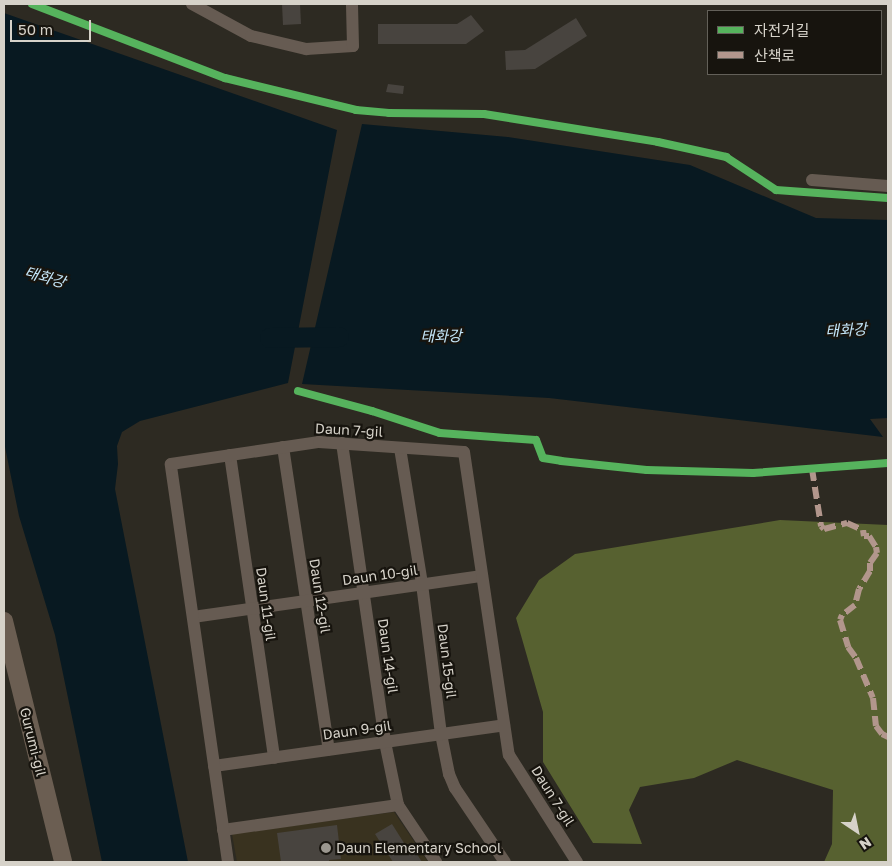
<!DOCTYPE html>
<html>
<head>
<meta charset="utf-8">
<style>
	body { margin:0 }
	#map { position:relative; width:892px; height:866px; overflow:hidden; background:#2d2a22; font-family:"Golos Text","Noto Sans KR",sans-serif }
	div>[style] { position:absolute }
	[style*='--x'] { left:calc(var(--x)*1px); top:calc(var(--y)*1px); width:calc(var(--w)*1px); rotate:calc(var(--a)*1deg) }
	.built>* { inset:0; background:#39321f }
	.forest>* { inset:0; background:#576130 }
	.water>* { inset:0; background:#081921 }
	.river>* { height:20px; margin:-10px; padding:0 10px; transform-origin:10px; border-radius:10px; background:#081921 }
	.building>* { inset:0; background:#48443f }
	.street>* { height:12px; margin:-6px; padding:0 6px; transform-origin:6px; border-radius:6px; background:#665b52 }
	.secondary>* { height:18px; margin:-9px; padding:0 9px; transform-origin:9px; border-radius:9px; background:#6b5e52 }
	.quiet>* { height:6px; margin-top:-3px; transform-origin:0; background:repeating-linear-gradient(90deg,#b2968c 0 12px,transparent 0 18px) }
	.cycleway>* { height:8px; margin:-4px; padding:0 4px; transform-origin:4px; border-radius:4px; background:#56b35d }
	.dots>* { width:14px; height:14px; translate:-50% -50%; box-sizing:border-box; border:2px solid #17140e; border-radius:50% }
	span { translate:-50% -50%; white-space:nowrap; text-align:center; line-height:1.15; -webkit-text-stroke:4.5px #17140e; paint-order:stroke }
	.street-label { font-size:14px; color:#d6d2c9 }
	.poi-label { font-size:14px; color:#d6d2c9 }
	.left { translate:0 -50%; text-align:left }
	.water-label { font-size:15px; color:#c4e6f9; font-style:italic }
	.frame { position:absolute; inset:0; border:5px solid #d6d2c9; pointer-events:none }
	.legend { position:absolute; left:707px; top:10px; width:175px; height:65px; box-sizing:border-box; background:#17140e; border:1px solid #636059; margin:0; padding:6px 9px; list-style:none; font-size:15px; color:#d6d2c9 }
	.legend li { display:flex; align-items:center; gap:10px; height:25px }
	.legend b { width:25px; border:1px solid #636059 }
	.north { position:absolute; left:832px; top:806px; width:50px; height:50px; -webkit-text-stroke:4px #17140e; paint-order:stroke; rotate:146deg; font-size:14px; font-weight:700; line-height:20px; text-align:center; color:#d6d2c9 }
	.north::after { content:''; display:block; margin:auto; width:18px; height:22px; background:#d6d2c9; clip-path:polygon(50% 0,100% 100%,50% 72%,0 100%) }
	.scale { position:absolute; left:10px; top:20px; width:81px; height:22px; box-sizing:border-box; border:2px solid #d6d2c9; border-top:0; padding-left:6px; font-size:15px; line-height:18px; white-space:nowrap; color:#d6d2c9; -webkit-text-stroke:4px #17140e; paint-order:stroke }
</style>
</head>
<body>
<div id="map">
	<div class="built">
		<div style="clip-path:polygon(394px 812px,428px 862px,237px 862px,232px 834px)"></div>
	</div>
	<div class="forest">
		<div style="clip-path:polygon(780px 520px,888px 525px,888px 862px,824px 862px,832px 844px,833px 790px,737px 760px,694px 778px,640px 787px,629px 810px,642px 844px,593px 843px,543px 762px,543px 712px,516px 618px,539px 580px,575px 554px)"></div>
	</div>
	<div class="water">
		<div style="clip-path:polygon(4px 13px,337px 130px,288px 383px,140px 421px,122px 432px,117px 446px,118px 464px,115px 489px,188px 862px,102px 862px,55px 635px,19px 516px,4px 442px)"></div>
		<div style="clip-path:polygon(362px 124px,508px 137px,690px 165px,816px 218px,888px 220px,888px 418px,870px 419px,883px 437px,549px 398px,302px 384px)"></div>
	</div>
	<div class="river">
		<div style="--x:270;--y:338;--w:69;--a:-0.8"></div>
	</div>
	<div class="building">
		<div style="clip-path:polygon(282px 4px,300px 4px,301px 24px,283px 25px)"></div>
		<div style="clip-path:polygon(471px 15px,484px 31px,466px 44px,378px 44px,378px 24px,457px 24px)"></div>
		<div style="clip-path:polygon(576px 18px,587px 36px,535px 69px,506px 70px,505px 51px,525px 50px)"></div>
		<div style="clip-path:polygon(388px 84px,404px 86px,403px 94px,386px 92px)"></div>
		<div style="clip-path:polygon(392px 824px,411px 854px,415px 851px,422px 862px,393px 862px,375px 834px)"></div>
		<div style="clip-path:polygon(337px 825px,341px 859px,329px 860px,329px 862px,281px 862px,277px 833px)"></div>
	</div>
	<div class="street">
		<div style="--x:192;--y:4;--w:67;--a:28.5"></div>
		<div style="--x:251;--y:36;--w:57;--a:13.3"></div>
		<div style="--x:306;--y:49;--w:47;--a:-3.7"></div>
		<div style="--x:353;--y:46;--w:42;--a:-91.4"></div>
		<div style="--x:812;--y:180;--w:76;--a:4.5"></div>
		<div style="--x:342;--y:443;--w:302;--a:81.8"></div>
		<div style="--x:385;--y:742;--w:64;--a:78.3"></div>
		<div style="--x:398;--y:805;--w:69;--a:56.3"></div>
		<div style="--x:283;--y:447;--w:306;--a:81.4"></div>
		<div style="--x:400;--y:448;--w:138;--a:80.8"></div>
		<div style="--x:422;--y:584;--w:151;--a:82.8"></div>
		<div style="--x:441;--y:734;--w:41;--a:78.7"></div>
		<div style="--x:449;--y:774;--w:15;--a:67"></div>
		<div style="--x:455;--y:788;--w:89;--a:56"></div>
		<div style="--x:230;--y:455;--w:306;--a:81.7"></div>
		<div style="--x:193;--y:617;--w:292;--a:-8.1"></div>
		<div style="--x:214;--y:766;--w:293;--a:-8"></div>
		<div style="--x:223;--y:830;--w:177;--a:-8.1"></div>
		<div style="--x:228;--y:862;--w:402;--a:-98.2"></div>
		<div style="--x:171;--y:464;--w:150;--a:-8.5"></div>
		<div style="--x:319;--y:442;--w:145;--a:3.9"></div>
		<div style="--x:464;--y:452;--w:306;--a:81.6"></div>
		<div style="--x:509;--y:755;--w:127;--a:57.6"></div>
	</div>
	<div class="secondary">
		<div style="--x:4;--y:621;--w:248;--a:76.2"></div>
	</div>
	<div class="quiet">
		<div style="--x:812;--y:469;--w:58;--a:81"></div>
		<div style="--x:821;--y:526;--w:4;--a:45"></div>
		<div style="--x:824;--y:529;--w:24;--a:-15"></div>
		<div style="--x:847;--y:523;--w:17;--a:24"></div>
		<div style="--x:863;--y:530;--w:6;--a:81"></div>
		<div style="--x:864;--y:536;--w:5;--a:0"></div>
		<div style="--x:869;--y:536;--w:13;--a:58"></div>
		<div style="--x:876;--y:547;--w:6;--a:81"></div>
		<div style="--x:877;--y:553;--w:12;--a:125"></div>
		<div style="--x:870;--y:563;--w:8;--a:90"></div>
		<div style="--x:870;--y:571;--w:21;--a:121"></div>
		<div style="--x:859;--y:589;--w:16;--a:104"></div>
		<div style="--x:855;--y:605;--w:16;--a:142"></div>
		<div style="--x:842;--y:615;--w:5;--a:112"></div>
		<div style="--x:840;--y:620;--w:28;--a:73"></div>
		<div style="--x:848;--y:647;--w:14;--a:54"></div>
		<div style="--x:856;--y:658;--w:43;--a:67"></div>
		<div style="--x:873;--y:698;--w:28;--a:84"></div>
		<div style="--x:876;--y:726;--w:10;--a:53"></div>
		<div style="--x:882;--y:734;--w:7;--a:27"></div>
	</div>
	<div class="cycleway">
		<div style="--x:32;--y:4;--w:207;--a:21"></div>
		<div style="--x:225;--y:78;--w:135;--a:13.7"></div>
		<div style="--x:356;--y:110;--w:33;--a:5"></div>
		<div style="--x:389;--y:113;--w:95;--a:0.6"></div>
		<div style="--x:484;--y:114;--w:176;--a:9.1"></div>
		<div style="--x:658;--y:142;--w:70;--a:12.4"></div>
		<div style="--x:726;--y:157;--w:60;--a:33.4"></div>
		<div style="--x:776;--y:190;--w:112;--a:4.1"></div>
		<div style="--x:298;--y:391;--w:77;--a:15.1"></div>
		<div style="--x:372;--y:411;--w:71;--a:17.9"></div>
		<div style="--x:440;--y:433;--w:96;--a:4.2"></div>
		<div style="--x:536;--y:440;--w:19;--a:69"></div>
		<div style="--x:543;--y:458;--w:18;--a:9"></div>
		<div style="--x:561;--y:461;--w:86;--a:6"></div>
		<div style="--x:647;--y:470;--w:106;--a:1.6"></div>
		<div style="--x:753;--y:473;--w:135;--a:-4.2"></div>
	</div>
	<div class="dots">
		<div style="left:326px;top:848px;background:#9b978f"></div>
	</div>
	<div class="street-label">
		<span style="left:349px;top:430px;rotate:3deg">Daun 7-gil</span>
		<span style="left:380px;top:575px;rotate:-8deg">Daun 10-gil</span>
		<span style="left:320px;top:596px;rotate:81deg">Daun 12-gil</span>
		<span style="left:266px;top:604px;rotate:82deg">Daun 11-gil</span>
		<span style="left:388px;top:656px;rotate:82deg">Daun 14-gil</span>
		<span style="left:447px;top:661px;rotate:83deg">Daun 15-gil</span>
		<span style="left:357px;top:730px;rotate:-8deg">Daun 9-gil</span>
		<span style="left:33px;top:742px;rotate:76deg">Gurumi-gil</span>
		<span style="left:553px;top:796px;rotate:58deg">Daun 7-gil</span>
	</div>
	<div class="poi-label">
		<span class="left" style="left:336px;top:848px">Daun Elementary School</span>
	</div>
	<div class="water-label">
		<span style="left:45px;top:277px;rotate:16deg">태화강</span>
		<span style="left:846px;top:330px;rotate:-3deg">태화강</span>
		<span style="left:441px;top:336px;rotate:-1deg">태화강</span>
	</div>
	<div class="frame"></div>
	<ul class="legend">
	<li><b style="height:6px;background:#56b35d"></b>자전거길</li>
	<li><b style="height:6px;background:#b2968c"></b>산책로</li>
	</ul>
	<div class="north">N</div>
	<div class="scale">50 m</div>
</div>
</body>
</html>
